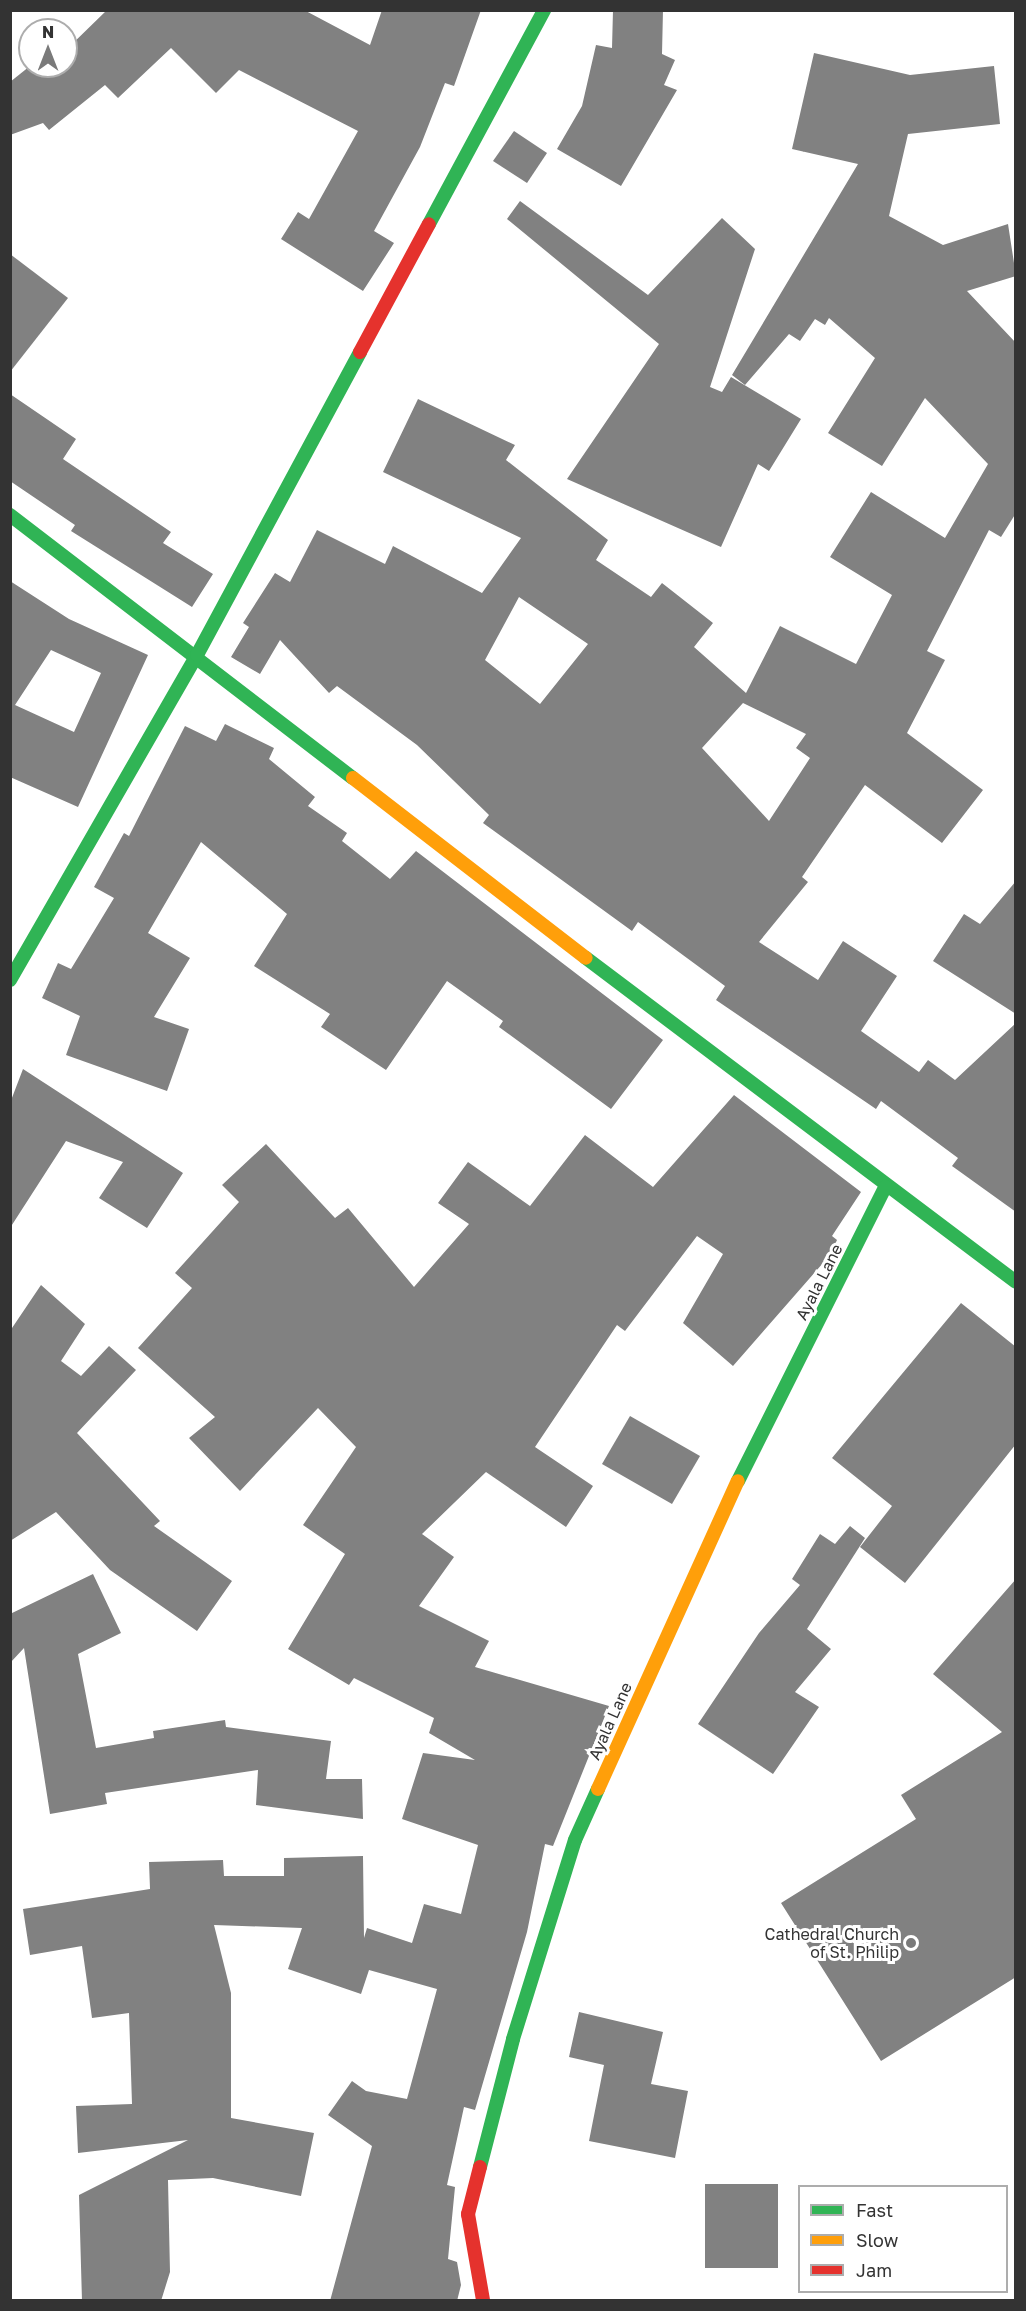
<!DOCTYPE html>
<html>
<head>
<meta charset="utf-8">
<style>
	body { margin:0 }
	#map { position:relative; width:1026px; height:2311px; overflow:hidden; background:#fff; font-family:"Golos Text",sans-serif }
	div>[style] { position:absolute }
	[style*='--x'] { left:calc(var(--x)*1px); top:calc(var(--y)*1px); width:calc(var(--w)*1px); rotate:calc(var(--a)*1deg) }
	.building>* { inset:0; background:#818181 }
	.fast>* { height:14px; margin:-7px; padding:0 7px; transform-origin:7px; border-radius:7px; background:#30b455 }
	.slow>* { height:14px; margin:-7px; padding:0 7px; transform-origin:7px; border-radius:7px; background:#ff9f0a }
	.jam>* { height:14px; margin:-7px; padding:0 7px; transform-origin:7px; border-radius:7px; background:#e5322d }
	.dots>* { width:16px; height:16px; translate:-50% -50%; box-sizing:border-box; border:3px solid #fff; border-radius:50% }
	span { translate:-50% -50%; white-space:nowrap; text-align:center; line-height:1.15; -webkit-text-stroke:6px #fff; paint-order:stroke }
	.street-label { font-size:16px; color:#333 }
	.poi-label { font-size:16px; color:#333 }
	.right { translate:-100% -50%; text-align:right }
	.frame { position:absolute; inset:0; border:12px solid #333; pointer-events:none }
	.legend { position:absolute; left:798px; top:2185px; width:210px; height:108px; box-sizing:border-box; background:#fff; border:2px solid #adadad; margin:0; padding:8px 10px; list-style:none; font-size:18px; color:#333 }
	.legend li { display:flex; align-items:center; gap:12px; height:30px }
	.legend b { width:30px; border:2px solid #adadad }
	.north { position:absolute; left:18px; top:18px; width:60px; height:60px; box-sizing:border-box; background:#fff; border:2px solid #adadad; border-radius:50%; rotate:0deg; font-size:16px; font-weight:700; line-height:24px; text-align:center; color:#333 }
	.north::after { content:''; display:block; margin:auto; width:21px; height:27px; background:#7a7a7a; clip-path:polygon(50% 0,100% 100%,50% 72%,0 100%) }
</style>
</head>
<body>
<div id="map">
	<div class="building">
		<div style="clip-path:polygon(107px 10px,304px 10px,370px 45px,382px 10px,481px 10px,454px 86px,445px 83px,420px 147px,374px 231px,394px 243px,363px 291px,281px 239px,298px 212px,309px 219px,358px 131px,239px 70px,216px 93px,171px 48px,118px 98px,105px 85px,49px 130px,43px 123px,10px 135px,10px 82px,30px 66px,66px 66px,66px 50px)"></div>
		<div style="clip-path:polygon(613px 10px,663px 10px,662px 54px,675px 60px,664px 85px,677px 90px,621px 186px,557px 149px,582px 106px,596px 45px,612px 48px)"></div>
		<div style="clip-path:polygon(evenodd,814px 53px,910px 75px,994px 66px,1000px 124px,908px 134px,889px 216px,943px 245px,1008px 224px,1016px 276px,967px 291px,1016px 343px,1016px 513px,1001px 537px,989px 530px,927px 651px,945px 660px,907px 733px,983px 790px,942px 843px,865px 785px,802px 877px,808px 882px,759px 942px,818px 980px,843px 941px,897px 976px,861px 1031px,919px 1072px,928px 1060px,955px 1080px,1016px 1023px,1016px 1212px,952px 1166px,958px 1158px,881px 1101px,876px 1109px,716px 1000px,725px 986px,638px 922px,632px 931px,483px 823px,489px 815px,417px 745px,337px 686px,329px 693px,280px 640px,260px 674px,231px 657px,249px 627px,243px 623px,275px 573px,290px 582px,317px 530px,385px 564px,393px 546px,482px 593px,521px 538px,383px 472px,418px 399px,515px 445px,506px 460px,608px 540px,596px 560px,651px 597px,662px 583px,713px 623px,694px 647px,746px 693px,780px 626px,856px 664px,892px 595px,830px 557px,871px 492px,945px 538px,988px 464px,925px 398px,882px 466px,828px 433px,875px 358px,829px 318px,825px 325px,815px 319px,800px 341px,789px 334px,745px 385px,732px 375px,858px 164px,792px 149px,814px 53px,519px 597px,588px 644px,540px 704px,485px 660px,519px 597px,814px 53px,743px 703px,806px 734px,796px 748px,810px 758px,769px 821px,702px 748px,743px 703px)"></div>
		<div style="clip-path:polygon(514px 131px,547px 153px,527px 183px,493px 161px)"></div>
		<div style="clip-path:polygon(520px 201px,648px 295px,722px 218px,755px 249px,710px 387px,722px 392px,731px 377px,801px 419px,769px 471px,758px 464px,721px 547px,567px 479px,659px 344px,507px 219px)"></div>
		<div style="clip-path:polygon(10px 254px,68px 298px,10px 372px)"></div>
		<div style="clip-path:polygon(10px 394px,76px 439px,63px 459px,171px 532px,163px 543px,213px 574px,192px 607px,71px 531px,75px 525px,10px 481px)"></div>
		<div style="clip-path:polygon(evenodd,10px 581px,69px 619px,148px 655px,78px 807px,10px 777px,10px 581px,51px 650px,101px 673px,74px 732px,15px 705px,51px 650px)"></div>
		<div style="clip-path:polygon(225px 724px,274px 748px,269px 759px,315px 797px,308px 806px,347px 833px,342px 841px,390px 879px,416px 851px,663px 1040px,611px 1109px,499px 1027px,503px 1021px,447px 981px,386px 1070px,321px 1027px,330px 1014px,254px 966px,287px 914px,201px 842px,148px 933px,190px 958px,154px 1017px,189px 1029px,167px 1091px,66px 1055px,80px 1016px,42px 998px,58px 963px,71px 969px,114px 898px,94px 887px,124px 833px,129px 836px,185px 726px,216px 741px)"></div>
		<div style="clip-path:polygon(1016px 881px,1016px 1014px,933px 961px,964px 914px,980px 924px)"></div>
		<div style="clip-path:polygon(23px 1069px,183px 1173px,147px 1228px,99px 1198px,123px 1162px,66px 1141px,10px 1228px,10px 1103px)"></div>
		<div style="clip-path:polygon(734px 1095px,861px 1192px,832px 1236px,837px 1240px,830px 1255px,733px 1366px,683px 1323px,723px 1254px,697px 1236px,625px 1331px,617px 1325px,535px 1447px,593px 1486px,566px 1527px,486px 1472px,422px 1534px,454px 1557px,419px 1606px,489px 1641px,475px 1667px,609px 1706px,553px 1846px,545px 1844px,527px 1932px,475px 2110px,464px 2107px,447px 2185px,455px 2187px,448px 2259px,457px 2262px,461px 2285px,457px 2301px,330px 2301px,372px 2146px,328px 2115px,352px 2081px,366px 2091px,407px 2099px,437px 1989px,369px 1970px,361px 1994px,288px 1969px,302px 1928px,214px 1925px,231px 1993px,231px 2118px,314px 2133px,301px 2196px,213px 2178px,168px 2180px,170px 2272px,161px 2301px,82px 2301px,79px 2195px,188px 2140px,78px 2153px,76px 2106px,132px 2104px,129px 2013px,92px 2018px,82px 1946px,30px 1955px,23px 1909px,150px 1889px,149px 1862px,223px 1860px,224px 1876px,284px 1876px,284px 1858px,363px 1856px,364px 1938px,367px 1928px,412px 1943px,424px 1904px,461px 1914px,478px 1845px,402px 1819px,423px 1753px,475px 1760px,429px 1733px,434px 1718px,354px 1678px,349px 1685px,288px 1649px,345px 1554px,303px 1525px,356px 1447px,318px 1408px,240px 1491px,189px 1438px,215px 1417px,138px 1348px,192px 1288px,175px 1273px,239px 1202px,222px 1185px,266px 1144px,335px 1218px,348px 1208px,414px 1287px,469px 1224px,438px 1203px,468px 1162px,530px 1206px,585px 1135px,653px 1187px)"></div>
		<div style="clip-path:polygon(41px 1285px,85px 1324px,61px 1361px,81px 1376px,109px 1346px,136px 1370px,77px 1433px,160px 1521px,154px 1526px,232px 1581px,197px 1631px,110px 1570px,56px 1512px,10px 1541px,10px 1331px)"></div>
		<div style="clip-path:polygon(961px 1303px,1016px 1347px,1016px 1444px,905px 1583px,860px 1547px,892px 1506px,832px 1458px)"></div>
		<div style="clip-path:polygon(630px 1416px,700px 1456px,672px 1504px,602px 1464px)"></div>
		<div style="clip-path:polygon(850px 1526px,865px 1538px,807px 1629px,831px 1649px,795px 1692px,819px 1707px,773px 1774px,698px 1724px,759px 1633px,800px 1585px,792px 1579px,820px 1534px,835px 1544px)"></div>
		<div style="clip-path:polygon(93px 1574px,121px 1633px,78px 1654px,96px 1748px,154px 1738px,153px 1731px,225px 1720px,226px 1727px,331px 1741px,326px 1779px,362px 1779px,363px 1819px,256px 1805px,258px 1770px,105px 1793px,107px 1804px,50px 1814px,24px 1648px,10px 1663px,10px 1614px)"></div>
		<div style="clip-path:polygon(1016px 1579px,1016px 1977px,881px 2061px,781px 1903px,916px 1819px,901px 1795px,1002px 1732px,933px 1674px)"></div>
		<div style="clip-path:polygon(579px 2012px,663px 2032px,651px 2084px,688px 2091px,675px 2158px,589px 2141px,604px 2065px,569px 2057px)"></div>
		<div style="clip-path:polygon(705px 2184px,778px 2184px,778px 2268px,705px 2268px)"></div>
	</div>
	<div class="fast">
		<div style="--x:429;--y:224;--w:243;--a:-61.7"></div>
		<div style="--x:10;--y:515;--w:432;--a:37.5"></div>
		<div style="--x:586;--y:958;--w:538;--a:37"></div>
		<div style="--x:10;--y:980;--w:375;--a:-60.1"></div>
		<div style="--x:197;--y:655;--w:344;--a:-61.7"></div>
		<div style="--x:738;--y:1481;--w:329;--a:-63.4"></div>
		<div style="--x:480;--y:2167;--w:132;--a:-75.5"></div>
		<div style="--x:513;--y:2039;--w:208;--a:-72.7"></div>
		<div style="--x:575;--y:1840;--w:56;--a:-65.7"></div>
	</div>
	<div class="slow">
		<div style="--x:353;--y:778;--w:294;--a:37.7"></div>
		<div style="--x:598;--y:1789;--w:338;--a:-65.6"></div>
	</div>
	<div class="jam">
		<div style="--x:360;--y:352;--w:145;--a:-61.7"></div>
		<div style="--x:480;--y:2167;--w:49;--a:104.3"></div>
		<div style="--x:468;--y:2214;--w:87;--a:80.1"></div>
	</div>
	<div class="dots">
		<div style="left:911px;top:1943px;background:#7a7a7a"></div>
	</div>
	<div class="street-label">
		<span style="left:819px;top:1282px;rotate:-63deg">Ayala Lane</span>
		<span style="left:610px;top:1721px;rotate:-66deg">Ayala Lane</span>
	</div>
	<div class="poi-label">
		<span class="right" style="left:899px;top:1943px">Cathedral Church<br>of St. Philip</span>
	</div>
	<div class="frame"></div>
	<ul class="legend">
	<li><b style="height:8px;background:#30b455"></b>Fast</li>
	<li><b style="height:8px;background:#ff9f0a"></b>Slow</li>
	<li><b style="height:8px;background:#e5322d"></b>Jam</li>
	</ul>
	<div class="north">N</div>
</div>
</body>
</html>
